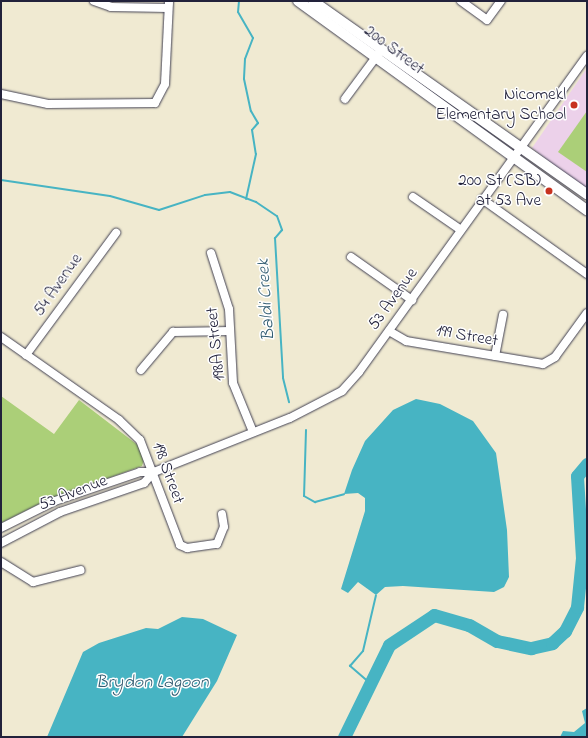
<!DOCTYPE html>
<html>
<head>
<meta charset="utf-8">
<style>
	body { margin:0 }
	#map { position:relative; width:588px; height:738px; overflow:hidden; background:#f0ead2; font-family:"Indie Flower",sans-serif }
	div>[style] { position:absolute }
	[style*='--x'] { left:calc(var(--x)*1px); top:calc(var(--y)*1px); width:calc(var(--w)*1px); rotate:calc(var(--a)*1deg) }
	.built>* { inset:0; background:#ecd1ea }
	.green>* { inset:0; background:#abcf78 }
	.water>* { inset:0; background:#47b4c3 }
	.stream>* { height:2px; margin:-1px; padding:0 1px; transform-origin:1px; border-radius:1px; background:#47b4c3 }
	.river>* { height:13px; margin:-6.5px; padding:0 6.5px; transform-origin:6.5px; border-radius:6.5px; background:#47b4c3 }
	.roads { filter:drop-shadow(0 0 1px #414052) drop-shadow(0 0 1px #414052) }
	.minor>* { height:8px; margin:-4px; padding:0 4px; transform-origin:4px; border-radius:4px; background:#fff }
	.major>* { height:10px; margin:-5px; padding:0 5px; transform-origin:5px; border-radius:5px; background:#fff }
	.dots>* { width:11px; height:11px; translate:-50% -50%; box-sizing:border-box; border:2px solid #fff; border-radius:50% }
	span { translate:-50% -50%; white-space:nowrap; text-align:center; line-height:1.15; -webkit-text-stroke:3px #fff; paint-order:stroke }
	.street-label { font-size:17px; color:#22223b }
	.poi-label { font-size:17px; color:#22223b }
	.right { translate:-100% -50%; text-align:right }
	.water-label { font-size:18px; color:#315c71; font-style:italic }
	.frame { position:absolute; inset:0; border:2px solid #22223b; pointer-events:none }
</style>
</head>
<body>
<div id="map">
	<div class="built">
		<div style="clip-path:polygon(587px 68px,587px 191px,532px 148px)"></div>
	</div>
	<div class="green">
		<div style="clip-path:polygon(587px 111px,587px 172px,558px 152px)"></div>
		<div style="clip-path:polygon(1px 396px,54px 434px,79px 400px,139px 446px,144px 460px,142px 466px,47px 500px,1px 523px)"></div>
	</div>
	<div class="water">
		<div style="clip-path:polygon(416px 399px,440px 404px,473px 421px,496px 453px,507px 530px,509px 577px,504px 587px,494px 592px,403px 586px,385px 587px,376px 595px,358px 582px,348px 593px,341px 589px,365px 511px,365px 498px,358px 493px,344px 494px,352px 470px,365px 441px,393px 410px)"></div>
		<div style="clip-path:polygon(182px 617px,203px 619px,237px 635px,217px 681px,182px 737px,47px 737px,83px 652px,99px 643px,146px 628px,158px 629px)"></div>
		<div style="clip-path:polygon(587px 708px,587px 737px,560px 737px,563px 731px,574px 732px,585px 723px,582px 711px)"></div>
	</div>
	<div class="stream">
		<div style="--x:239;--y:1;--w:11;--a:95"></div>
		<div style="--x:238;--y:12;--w:30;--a:60"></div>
		<div style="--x:253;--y:38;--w:22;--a:111"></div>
		<div style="--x:245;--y:59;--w:20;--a:93"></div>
		<div style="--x:244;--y:79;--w:33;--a:78"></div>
		<div style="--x:251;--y:111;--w:14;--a:60"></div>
		<div style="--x:258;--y:123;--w:9;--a:131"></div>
		<div style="--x:252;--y:130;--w:24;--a:81"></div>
		<div style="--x:256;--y:154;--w:46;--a:102.5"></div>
		<div style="--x:1;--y:180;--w:110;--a:8.4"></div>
		<div style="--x:110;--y:196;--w:51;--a:15.9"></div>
		<div style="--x:159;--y:210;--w:48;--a:-18.1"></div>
		<div style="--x:205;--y:195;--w:25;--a:-7"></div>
		<div style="--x:230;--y:192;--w:28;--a:21"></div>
		<div style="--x:256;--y:202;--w:25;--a:34"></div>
		<div style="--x:277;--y:216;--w:15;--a:70"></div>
		<div style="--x:282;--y:230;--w:11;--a:131"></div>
		<div style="--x:275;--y:238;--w:140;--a:86.7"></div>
		<div style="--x:283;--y:378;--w:25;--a:76"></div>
		<div style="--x:306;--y:430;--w:66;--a:91.7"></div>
		<div style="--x:304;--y:496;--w:13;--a:29"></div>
		<div style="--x:315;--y:502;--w:30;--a:-15"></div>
		<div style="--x:371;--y:684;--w:28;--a:-139"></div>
		<div style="--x:350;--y:666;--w:20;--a:-49"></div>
		<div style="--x:363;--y:651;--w:57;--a:-76.9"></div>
	</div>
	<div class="river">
		<div style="--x:344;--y:737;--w:102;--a:-63.9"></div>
		<div style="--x:389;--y:645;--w:54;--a:-33.7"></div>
		<div style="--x:434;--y:615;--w:36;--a:16"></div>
		<div style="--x:469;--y:625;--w:32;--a:30"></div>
		<div style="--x:497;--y:641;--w:35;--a:12"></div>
		<div style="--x:531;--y:648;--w:22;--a:-13"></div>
		<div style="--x:552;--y:643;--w:18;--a:-43"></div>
		<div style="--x:565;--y:631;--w:27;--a:-63"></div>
		<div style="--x:577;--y:607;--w:49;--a:-84.2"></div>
		<div style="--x:582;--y:558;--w:82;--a:-93.5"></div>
		<div style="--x:577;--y:476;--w:16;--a:-50"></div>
	</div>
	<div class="roads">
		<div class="minor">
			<div style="--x:94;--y:1;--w:18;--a:19"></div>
			<div style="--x:111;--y:7;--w:57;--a:1"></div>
			<div style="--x:461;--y:1;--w:32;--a:36"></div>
			<div style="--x:487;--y:20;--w:24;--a:-54"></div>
			<div style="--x:1;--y:94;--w:48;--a:12"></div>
			<div style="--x:48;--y:104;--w:107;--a:-0.5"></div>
			<div style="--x:155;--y:103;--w:21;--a:-62"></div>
			<div style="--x:165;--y:84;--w:83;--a:-87.2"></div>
			<div style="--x:345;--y:99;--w:57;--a:-53.5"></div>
			<div style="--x:413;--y:197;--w:58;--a:34.5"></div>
			<div style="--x:482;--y:199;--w:129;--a:35.5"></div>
			<div style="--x:211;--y:253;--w:59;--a:72.2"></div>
			<div style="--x:229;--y:309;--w:74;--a:86.9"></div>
			<div style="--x:233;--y:383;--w:53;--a:67.8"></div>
			<div style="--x:351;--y:257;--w:75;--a:35.2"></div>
			<div style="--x:389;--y:331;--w:20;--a:30"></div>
			<div style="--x:406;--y:341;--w:139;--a:9.5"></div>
			<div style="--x:543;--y:364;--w:14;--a:-30"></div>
			<div style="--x:555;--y:357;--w:54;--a:-54"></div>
			<div style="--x:1;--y:337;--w:144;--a:35.1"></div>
			<div style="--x:119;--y:420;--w:29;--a:44"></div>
			<div style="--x:140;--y:440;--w:112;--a:69.1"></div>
			<div style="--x:180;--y:545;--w:8;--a:23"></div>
			<div style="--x:187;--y:548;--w:30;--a:-8"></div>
			<div style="--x:217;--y:544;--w:18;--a:-68"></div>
			<div style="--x:224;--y:527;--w:13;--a:-99"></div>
			<div style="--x:26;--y:355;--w:152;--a:-53.6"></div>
			<div style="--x:495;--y:356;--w:42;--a:-79"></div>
			<div style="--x:141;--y:370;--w:50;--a:-49.9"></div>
			<div style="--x:173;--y:332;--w:57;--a:-1"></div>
			<div style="--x:1;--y:528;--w:60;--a:-26.6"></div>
			<div style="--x:55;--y:501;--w:90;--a:-18.8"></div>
			<div style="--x:140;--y:472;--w:14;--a:0"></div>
			<div style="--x:154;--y:472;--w:146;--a:-21.7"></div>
			<div style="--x:290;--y:418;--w:59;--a:-27.4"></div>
			<div style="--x:342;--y:391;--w:25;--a:-48"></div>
			<div style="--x:359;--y:372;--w:390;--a:-54.2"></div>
			<div style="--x:1;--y:543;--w:67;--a:-27.7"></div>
			<div style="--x:60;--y:512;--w:89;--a:-19"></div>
			<div style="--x:144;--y:483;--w:15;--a:-48"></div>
			<div style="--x:1;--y:562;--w:38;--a:32"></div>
			<div style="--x:33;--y:582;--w:49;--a:-14"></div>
		</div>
		<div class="major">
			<div style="--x:298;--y:1;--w:357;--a:35.9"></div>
			<div style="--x:313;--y:1;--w:335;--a:35.2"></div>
		</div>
	</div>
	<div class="dots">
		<div style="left:574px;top:105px;background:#c8321e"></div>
		<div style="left:549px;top:191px;background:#c8321e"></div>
	</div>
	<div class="street-label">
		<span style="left:394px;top:50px;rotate:37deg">200 Street</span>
		<span style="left:58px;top:285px;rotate:-55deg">54 Avenue</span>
		<span style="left:393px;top:299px;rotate:-54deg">53 Avenue</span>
		<span style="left:467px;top:336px;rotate:10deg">199 Street</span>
		<span style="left:216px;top:344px;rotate:-96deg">198A Street</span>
		<span style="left:168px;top:473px;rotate:70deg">198 Street</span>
		<span style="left:73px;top:493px;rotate:-21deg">53 Avenue</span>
	</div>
	<div class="poi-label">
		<span class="right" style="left:566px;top:105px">Nicomekl<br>Elementary School</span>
		<span class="right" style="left:541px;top:191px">200 St (SB)<br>at 53 Ave</span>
	</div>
	<div class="water-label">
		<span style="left:267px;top:300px;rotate:-94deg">Baldi Creek</span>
		<span style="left:152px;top:683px">Brydon Lagoon</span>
	</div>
	<div class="frame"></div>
</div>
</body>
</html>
